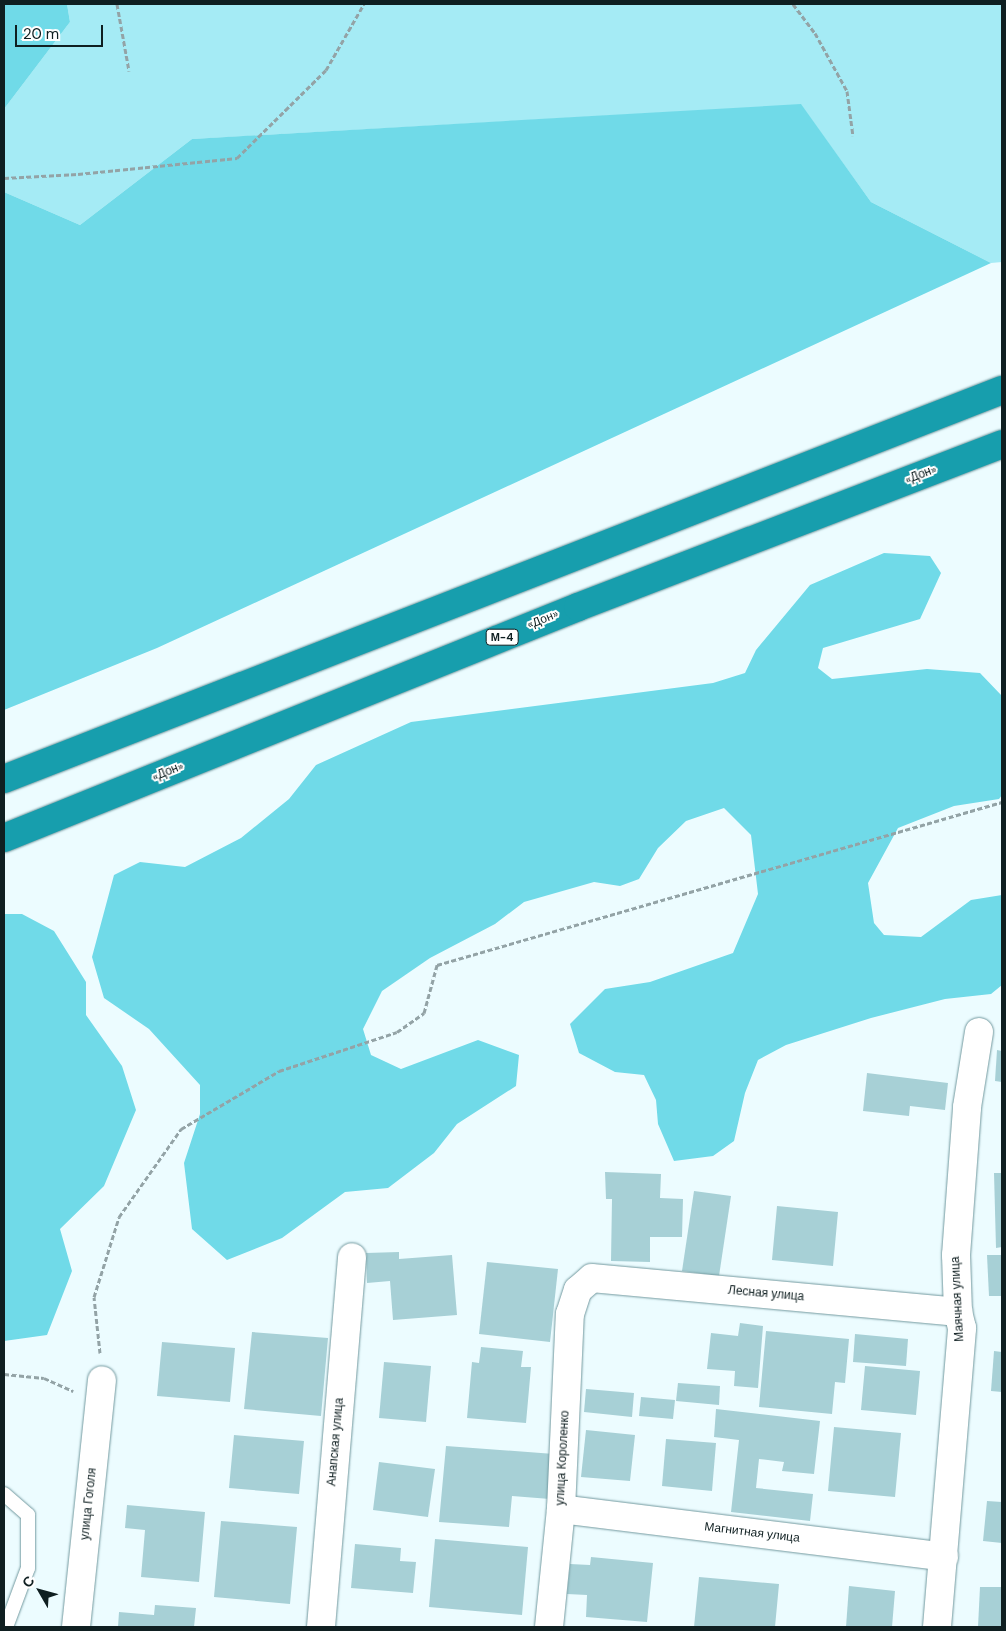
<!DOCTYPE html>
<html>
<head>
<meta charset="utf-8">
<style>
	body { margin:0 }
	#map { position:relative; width:1006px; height:1631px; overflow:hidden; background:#ecfcff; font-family:"DM Sans",sans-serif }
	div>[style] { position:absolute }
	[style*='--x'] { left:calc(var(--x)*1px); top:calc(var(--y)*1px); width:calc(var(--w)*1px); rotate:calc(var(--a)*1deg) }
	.green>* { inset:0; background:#a5ebf5 }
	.forest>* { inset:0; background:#70dae8 }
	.building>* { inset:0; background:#a7d0d6 }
	.path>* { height:3px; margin-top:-1.5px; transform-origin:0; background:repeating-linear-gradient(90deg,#93a3a6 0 5px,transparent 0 7.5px) }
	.roads { filter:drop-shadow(0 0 1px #72999f) drop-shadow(0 0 1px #72999f) }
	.lane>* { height:14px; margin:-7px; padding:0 7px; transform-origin:7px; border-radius:7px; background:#fff }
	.street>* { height:28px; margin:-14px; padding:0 14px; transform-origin:14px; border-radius:14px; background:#fff }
	.highway>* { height:28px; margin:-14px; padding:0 14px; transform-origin:14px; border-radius:14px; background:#179ead }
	span { translate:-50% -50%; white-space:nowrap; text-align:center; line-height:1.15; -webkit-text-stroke:4px #fff; paint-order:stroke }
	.shield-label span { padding:1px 4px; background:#fff; border:1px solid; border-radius:4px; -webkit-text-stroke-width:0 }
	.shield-label { font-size:11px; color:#0f1f21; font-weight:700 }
	.street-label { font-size:12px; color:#0f1f21 }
	.frame { position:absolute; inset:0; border:5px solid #0f1f21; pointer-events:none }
	.north { position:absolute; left:15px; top:1566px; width:50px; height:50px; -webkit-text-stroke:4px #fff; paint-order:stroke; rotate:308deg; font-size:14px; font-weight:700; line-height:20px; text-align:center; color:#0f1f21 }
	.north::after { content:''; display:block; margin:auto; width:18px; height:22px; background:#0f1f21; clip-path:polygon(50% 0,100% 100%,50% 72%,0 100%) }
	.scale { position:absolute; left:15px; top:25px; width:88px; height:22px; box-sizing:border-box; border:2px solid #0f1f21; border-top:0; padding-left:6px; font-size:15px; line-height:18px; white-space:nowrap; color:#0f1f21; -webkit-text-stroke:4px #fff; paint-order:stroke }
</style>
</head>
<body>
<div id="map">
	<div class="green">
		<div style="clip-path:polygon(67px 4px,1002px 4px,1002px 262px,991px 263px,871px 202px,801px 105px,192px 139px,80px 225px,4px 192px,4px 109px,70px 22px)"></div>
	</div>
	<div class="forest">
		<div style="clip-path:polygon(4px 4px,67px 4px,70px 22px,4px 109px)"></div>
		<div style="clip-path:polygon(801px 104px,871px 202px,991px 263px,157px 648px,4px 710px,4px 192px,80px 225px,192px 139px)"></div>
		<div style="clip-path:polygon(884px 553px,930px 556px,941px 573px,920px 619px,823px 648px,818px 668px,832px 679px,927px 669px,980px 673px,1002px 696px,1002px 795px,999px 799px,954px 806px,898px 828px,868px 883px,874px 923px,884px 935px,921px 937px,971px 900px,1002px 895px,1002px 985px,991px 994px,945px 999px,871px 1018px,786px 1045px,758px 1060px,745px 1093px,734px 1141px,713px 1156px,674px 1161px,658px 1124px,656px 1100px,644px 1075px,615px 1072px,579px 1053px,570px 1024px,605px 989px,650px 982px,733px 953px,758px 894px,751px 835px,724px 808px,686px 821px,658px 848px,639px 879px,620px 886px,594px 882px,524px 902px,495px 924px,430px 958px,382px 991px,363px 1029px,371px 1055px,401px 1069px,478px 1040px,519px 1055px,516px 1086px,457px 1124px,434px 1153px,388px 1188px,345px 1192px,282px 1238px,227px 1260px,192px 1229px,184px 1163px,200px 1114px,200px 1085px,149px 1029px,104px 998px,92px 957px,114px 875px,140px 862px,185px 867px,241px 838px,289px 799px,316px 765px,411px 722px,713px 683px,745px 673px,756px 650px,810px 585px)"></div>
		<div style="clip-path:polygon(4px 914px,22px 914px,54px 931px,86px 982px,86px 1015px,122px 1066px,136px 1110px,104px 1186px,60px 1229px,72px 1271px,47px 1335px,4px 1341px)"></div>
	</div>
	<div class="building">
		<div style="clip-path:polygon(997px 1050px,1002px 1051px,1002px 1082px,995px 1081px)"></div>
		<div style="clip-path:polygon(867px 1073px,948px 1083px,945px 1110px,910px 1106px,909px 1116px,863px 1111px)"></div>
		<div style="clip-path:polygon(605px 1172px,661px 1174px,660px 1198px,683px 1199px,682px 1237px,650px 1237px,650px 1262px,611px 1261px,612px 1199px,606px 1199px)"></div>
		<div style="clip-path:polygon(994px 1173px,1002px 1173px,1002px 1247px,996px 1248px)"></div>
		<div style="clip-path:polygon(694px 1191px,731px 1196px,719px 1276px,682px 1271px)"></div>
		<div style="clip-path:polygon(777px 1206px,838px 1212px,833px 1266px,772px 1260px)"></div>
		<div style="clip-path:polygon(399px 1252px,399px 1259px,452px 1255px,457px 1315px,393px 1320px,390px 1281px,367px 1283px,366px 1253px)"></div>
		<div style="clip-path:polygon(987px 1255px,1002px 1255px,1002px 1296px,989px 1296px)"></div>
		<div style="clip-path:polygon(487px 1262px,558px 1269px,550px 1342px,479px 1334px)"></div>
		<div style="clip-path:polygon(740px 1323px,763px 1326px,758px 1388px,734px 1386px,735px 1371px,707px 1369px,711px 1333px,738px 1336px)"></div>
		<div style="clip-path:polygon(766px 1331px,849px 1339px,845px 1383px,835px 1382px,832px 1414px,759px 1407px)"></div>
		<div style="clip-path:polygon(252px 1332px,328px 1338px,321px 1416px,244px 1409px)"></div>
		<div style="clip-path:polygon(855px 1334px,908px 1339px,906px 1366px,853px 1362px)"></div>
		<div style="clip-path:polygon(162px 1342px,235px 1348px,230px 1402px,157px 1396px)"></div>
		<div style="clip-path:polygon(481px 1347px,523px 1351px,521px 1367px,531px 1367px,526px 1423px,467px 1418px,472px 1362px,479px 1363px)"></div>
		<div style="clip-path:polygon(994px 1351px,1002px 1352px,1002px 1392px,991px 1391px)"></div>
		<div style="clip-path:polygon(384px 1362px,431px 1366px,426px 1422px,379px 1418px)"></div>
		<div style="clip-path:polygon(865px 1366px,920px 1371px,916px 1415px,861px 1410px)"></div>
		<div style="clip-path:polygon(678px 1383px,720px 1386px,719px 1405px,676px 1401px)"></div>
		<div style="clip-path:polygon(586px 1389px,634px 1393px,632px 1417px,584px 1412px)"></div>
		<div style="clip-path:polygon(641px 1397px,675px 1400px,673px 1419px,639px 1416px)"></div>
		<div style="clip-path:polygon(716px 1409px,820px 1421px,814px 1474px,782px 1471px,784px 1462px,759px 1459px,756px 1488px,813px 1494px,810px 1521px,731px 1512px,739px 1440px,714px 1437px)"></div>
		<div style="clip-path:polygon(834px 1427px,901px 1433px,895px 1497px,828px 1491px)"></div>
		<div style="clip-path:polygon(586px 1430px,635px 1435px,630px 1481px,581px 1477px)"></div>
		<div style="clip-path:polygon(234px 1435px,304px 1441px,299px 1494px,229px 1488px)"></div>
		<div style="clip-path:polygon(666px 1439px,716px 1443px,712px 1491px,662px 1486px)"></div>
		<div style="clip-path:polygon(446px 1446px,554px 1454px,550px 1499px,512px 1496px,509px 1527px,439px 1522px)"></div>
		<div style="clip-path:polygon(379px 1462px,435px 1469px,428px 1517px,373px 1510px)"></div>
		<div style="clip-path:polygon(987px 1501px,1002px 1502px,1002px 1543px,983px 1541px)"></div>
		<div style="clip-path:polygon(127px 1505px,205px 1512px,199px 1582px,141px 1577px,145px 1530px,125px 1528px)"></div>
		<div style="clip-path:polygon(221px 1521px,297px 1527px,290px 1604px,214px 1597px)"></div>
		<div style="clip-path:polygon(435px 1539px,528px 1547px,522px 1615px,429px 1607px)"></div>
		<div style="clip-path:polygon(355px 1544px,401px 1548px,400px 1561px,416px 1562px,413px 1593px,351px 1588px)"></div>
		<div style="clip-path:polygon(591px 1557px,653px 1563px,647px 1622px,586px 1617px,587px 1595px,567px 1594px,570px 1564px,590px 1565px)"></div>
		<div style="clip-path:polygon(699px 1577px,779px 1584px,775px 1627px,694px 1627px)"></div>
		<div style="clip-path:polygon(849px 1586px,895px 1591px,892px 1627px,846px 1627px)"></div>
		<div style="clip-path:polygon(980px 1587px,1002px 1587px,1002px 1627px,978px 1627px)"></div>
		<div style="clip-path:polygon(155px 1605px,196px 1608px,194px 1627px,118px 1627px,119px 1612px,154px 1615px)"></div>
	</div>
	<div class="path">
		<div style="--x:117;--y:4;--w:68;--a:79.8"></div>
		<div style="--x:793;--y:4;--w:36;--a:53"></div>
		<div style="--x:815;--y:33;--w:66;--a:61.1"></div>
		<div style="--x:847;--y:91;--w:45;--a:82.4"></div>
		<div style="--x:4;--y:178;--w:74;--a:-3.1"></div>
		<div style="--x:78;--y:174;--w:160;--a:-5.7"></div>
		<div style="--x:237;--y:158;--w:125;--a:-44.7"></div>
		<div style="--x:326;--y:70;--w:76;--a:-60.1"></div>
		<div style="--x:100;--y:1353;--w:56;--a:-96.1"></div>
		<div style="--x:94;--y:1297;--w:84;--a:-72.6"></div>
		<div style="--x:119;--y:1217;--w:108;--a:-54.8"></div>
		<div style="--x:181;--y:1129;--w:114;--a:-30.6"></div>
		<div style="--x:279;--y:1071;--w:124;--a:-18.3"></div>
		<div style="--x:397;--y:1032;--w:33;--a:-35"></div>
		<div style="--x:424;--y:1013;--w:50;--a:-74.8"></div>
		<div style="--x:437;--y:965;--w:588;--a:-16.09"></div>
		<div style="--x:4;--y:1374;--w:40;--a:5.7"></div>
		<div style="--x:44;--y:1378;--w:32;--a:24"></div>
	</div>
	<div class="roads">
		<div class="lane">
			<div style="--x:4;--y:1494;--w:32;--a:41"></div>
			<div style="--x:28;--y:1515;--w:53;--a:90"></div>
			<div style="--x:28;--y:1568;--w:63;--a:110.4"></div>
		</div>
		<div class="street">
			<div style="--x:561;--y:1509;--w:386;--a:7.1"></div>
			<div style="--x:76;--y:1627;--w:248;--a:-84"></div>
			<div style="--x:321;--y:1627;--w:371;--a:-85.2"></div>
			<div style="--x:549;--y:1627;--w:119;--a:-84.2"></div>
			<div style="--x:561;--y:1509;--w:195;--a:-87.4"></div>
			<div style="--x:570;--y:1314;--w:25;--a:-72"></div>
			<div style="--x:578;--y:1290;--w:18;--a:-41"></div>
			<div style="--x:592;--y:1278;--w:368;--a:5.3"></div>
			<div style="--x:937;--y:1627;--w:300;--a:-85.2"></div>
			<div style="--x:962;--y:1328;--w:16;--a:-104"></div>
			<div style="--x:958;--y:1312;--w:57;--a:-92"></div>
			<div style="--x:956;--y:1255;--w:148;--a:-85.7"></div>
			<div style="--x:967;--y:1107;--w:76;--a:-80.9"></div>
		</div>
		<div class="highway">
			<div style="--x:4;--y:779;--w:1071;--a:-21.29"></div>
			<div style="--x:4;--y:838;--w:619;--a:-21.92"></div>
			<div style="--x:578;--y:607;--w:454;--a:-21"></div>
		</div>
	</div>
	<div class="shield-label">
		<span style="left:502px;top:637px">М-4</span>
	</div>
	<div class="street-label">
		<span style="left:921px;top:475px;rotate:-21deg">«Дон»</span>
		<span style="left:543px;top:620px;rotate:-22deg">«Дон»</span>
		<span style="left:168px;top:772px;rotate:-22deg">«Дон»</span>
		<span style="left:766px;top:1294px;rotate:5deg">Лесная улица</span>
		<span style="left:958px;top:1299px;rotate:-93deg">Маячная улица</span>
		<span style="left:336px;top:1442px;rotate:-85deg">Анапская улица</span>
		<span style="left:563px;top:1458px;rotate:-87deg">улица Короленко</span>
		<span style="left:89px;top:1504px;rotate:-84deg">улица Гоголя</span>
		<span style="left:752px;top:1533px;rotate:7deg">Магнитная улица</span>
	</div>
	<div class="frame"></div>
	<div class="north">С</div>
	<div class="scale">20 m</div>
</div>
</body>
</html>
